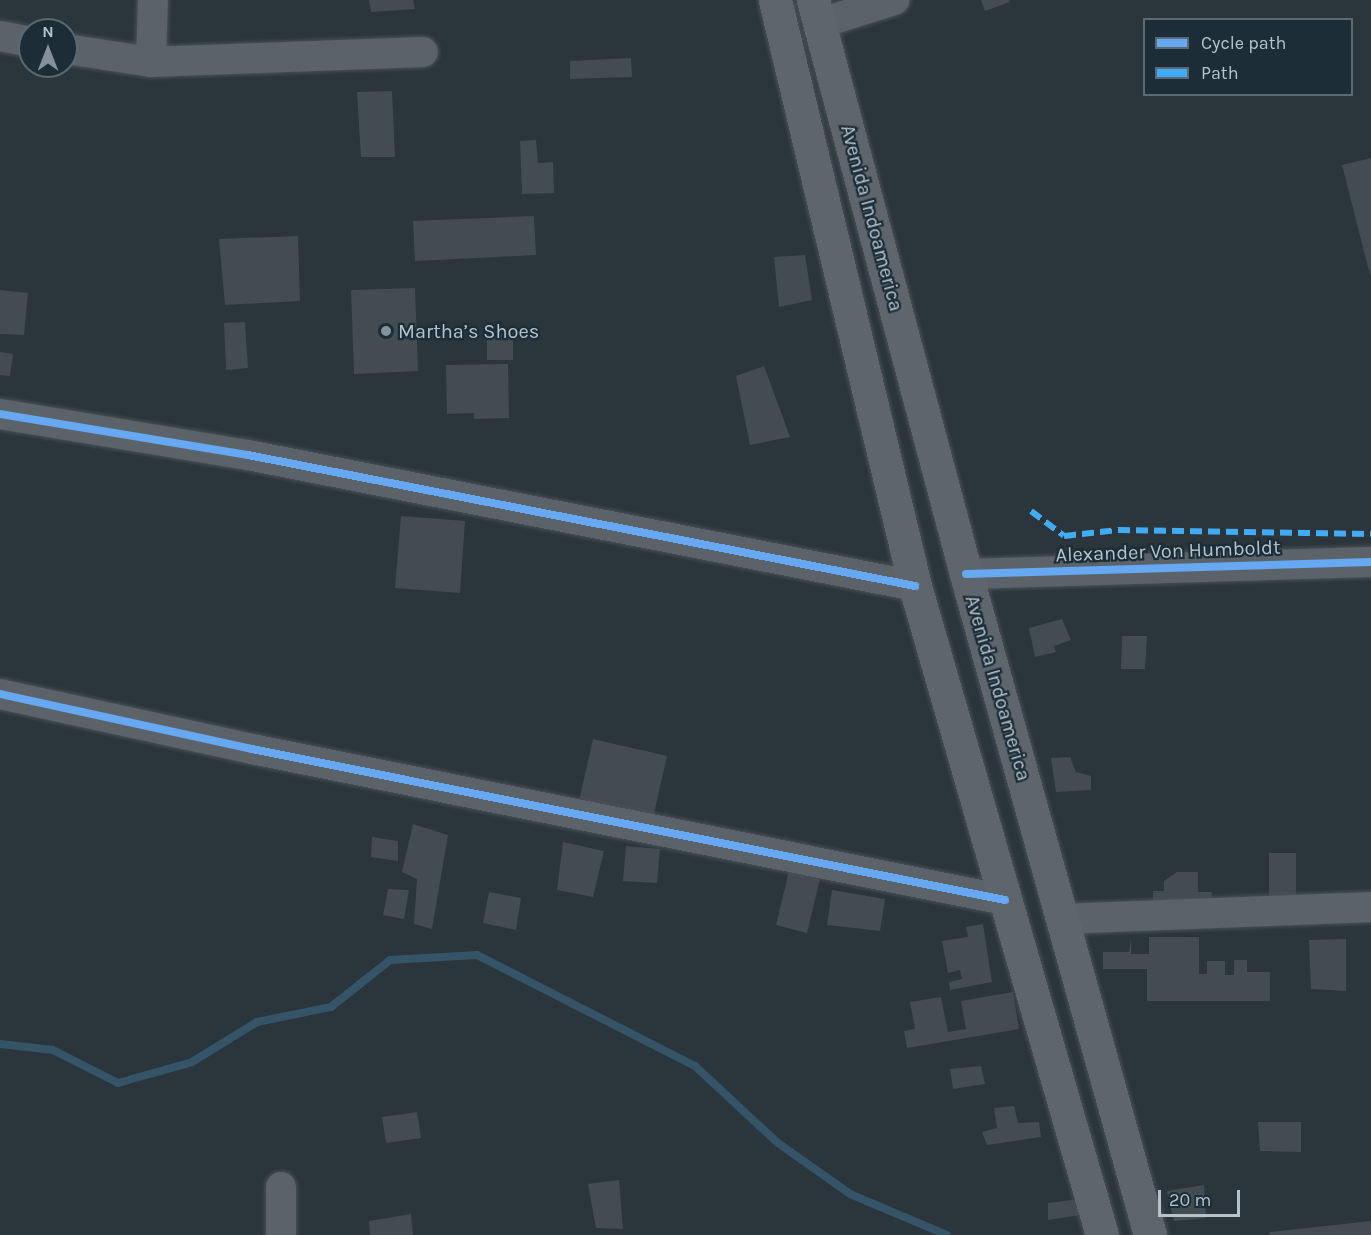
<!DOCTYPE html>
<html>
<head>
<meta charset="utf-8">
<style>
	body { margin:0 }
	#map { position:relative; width:1371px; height:1235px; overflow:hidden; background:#2a353c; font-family:Karla,sans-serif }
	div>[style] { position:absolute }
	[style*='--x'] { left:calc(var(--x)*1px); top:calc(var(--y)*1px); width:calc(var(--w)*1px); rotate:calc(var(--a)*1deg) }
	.stream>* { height:8px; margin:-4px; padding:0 4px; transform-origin:4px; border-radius:4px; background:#355467 }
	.building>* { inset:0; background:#434c51 }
	.roads { filter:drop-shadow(0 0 2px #495156) drop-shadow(0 0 2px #495156) }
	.minor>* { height:30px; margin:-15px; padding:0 15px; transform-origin:15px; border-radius:15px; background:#5b6369 }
	.major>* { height:33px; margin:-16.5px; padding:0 16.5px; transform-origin:16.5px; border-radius:16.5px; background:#5e656b }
	.quiet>* { height:6px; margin-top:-3px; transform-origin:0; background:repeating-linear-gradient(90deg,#42abf6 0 12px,transparent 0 18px) }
	.cycleway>* { height:8px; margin:-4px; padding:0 4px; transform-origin:4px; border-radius:4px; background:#66a8f1 }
	.dots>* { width:16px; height:16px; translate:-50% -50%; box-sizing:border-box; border:3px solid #1d2d38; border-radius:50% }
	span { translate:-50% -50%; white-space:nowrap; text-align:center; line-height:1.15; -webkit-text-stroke:4.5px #1d2d38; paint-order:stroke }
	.street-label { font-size:20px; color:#b5c3cd }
	.poi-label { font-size:20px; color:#b5c3cd }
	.left { translate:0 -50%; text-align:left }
	.legend { position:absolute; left:1143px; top:18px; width:210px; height:78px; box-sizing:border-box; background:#1d2d38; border:2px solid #5a6974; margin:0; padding:8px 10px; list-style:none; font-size:18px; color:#b5c3cd }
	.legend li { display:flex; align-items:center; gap:12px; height:30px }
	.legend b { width:30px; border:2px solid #5a6974 }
	.north { position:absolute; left:18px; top:18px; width:60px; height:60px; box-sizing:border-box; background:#1d2d38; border:2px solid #5a6974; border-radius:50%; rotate:0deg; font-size:16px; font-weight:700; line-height:24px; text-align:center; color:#b5c3cd }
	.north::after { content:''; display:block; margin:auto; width:21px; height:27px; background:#84919a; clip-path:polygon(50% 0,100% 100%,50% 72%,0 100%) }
	.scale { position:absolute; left:1158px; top:1190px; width:82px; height:27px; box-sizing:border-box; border:3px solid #b5c3cd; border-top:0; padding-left:8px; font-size:18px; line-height:21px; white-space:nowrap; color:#b5c3cd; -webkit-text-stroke:4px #1d2d38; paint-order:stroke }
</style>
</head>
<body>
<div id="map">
	<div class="stream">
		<div style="--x:0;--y:1044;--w:53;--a:6.5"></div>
		<div style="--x:53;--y:1050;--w:73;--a:26.9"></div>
		<div style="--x:118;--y:1083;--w:77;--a:-15.8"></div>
		<div style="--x:192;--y:1062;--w:76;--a:-31.6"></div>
		<div style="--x:257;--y:1022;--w:76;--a:-11.5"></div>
		<div style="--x:331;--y:1007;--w:75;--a:-38.5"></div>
		<div style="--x:390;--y:960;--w:87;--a:-3.3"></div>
		<div style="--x:477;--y:955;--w:245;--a:27"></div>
		<div style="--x:695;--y:1066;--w:113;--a:42.9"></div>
		<div style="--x:778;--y:1143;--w:88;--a:35.3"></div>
		<div style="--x:850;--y:1194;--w:105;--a:22.9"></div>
	</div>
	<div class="building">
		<div style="clip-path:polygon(369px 0,413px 0,415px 9px,371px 12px)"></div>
		<div style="clip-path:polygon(981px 0,1009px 0,1010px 2px,985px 11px)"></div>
		<div style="clip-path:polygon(631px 58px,632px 77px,570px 79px,570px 61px)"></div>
		<div style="clip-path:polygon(392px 91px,395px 157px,361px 157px,357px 92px)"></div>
		<div style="clip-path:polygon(536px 140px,538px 163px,553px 162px,554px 193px,522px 194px,520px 141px)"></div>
		<div style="clip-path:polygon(1371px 158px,1371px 275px,1370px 275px,1342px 165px)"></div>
		<div style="clip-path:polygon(534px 216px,536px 255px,415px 261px,413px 221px)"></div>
		<div style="clip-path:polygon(298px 236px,300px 301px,225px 305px,219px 239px)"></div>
		<div style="clip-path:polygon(805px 255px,812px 300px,779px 307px,774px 257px)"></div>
		<div style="clip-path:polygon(415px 288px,418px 371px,354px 374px,351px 290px)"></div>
		<div style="clip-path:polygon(0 290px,28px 293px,24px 335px,0 334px)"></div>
		<div style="clip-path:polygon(245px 322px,248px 368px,226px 370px,224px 323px)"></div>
		<div style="clip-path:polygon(487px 333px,513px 333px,513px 360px,487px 360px)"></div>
		<div style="clip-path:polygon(0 352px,13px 354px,10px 376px,0 375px)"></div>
		<div style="clip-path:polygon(508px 364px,509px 418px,474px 419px,474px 413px,447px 414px,446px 365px)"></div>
		<div style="clip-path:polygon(764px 366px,790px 437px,750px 445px,736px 376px)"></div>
		<div style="clip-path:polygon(401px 516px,465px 521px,460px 593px,395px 588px)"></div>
		<div style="clip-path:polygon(1062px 619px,1071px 640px,1054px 646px,1056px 652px,1035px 657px,1029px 628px)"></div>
		<div style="clip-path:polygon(1122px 636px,1147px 636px,1145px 669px,1121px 669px)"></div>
		<div style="clip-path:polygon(593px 739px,667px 756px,653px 818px,579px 801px)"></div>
		<div style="clip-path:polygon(1070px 757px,1076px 772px,1091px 776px,1091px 790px,1056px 792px,1051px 758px)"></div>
		<div style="clip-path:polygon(413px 824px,448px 835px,432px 929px,414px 924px,417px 879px,402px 872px)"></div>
		<div style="clip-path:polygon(372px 837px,398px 841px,398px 861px,371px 857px)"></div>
		<div style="clip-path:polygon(563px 842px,604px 851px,593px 897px,557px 890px)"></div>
		<div style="clip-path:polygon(626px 846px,660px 849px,657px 883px,623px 881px)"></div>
		<div style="clip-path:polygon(1269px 853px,1296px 853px,1296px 900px,1269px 900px)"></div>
		<div style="clip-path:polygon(789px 871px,820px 879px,807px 933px,776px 925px)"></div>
		<div style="clip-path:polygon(1177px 872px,1198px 872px,1198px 892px,1212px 892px,1211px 904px,1153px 903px,1153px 891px,1164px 891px,1164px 881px)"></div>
		<div style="clip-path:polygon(388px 889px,409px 890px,404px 919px,383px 915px)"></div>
		<div style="clip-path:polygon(832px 890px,885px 899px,880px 931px,827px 925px)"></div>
		<div style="clip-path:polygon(489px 892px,521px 898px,516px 930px,483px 923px)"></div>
		<div style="clip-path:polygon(983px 924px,992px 982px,950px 990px,949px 982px,962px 979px,960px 970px,948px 973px,942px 941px,968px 937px,966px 927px)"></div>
		<div style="clip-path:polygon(1149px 937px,1199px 937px,1199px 974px,1207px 974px,1207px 961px,1225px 961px,1225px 975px,1234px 975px,1234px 960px,1247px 960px,1247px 972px,1270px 972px,1270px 1001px,1147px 1001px,1147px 969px,1103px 969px,1103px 952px,1129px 952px,1131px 939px,1131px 954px,1149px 954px)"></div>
		<div style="clip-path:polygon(1346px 939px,1346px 991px,1311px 989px,1309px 940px)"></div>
		<div style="clip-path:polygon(1013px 992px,1019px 1029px,907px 1048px,904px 1031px,915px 1029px,910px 1002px,941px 997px,948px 1032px,966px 1029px,961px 1001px)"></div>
		<div style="clip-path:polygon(981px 1066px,985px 1084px,953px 1089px,950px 1069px)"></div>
		<div style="clip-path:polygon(1014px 1106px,1018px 1123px,1039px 1122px,1041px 1137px,987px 1145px,982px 1132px,997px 1128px,994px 1108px)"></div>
		<div style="clip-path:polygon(417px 1112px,421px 1138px,386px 1143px,382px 1117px)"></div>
		<div style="clip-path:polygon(1258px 1122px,1301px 1122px,1301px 1152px,1260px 1151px)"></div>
		<div style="clip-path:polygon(619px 1180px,623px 1229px,596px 1228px,588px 1184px)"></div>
		<div style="clip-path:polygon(1204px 1185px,1206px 1218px,1174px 1221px,1167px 1191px)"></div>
		<div style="clip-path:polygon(1079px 1199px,1081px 1215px,1048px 1220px,1048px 1203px)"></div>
		<div style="clip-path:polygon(411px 1214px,413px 1235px,370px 1235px,369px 1221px)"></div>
		<div style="clip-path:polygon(1371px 1221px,1371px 1235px,1270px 1235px,1269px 1232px)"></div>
	</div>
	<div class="roads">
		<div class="minor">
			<div style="--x:821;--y:23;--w:77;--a:-17.5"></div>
			<div style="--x:0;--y:36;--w:31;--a:11"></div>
			<div style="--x:66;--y:49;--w:86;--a:8.7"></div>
			<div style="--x:151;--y:62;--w:62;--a:-88.2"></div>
			<div style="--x:151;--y:62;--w:272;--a:-2.1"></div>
			<div style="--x:0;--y:414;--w:251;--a:9.4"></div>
			<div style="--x:248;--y:455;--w:680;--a:11.11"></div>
			<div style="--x:966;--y:574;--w:405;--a:-1.7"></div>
			<div style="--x:0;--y:694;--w:258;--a:12.3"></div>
			<div style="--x:252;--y:749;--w:768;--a:11.34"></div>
			<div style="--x:1062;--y:919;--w:309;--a:-2.2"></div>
			<div style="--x:281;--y:1235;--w:48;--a:-90"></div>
		</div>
		<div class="major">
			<div style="--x:775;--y:0;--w:602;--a:76.56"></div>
			<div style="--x:915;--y:586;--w:675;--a:73.93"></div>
			<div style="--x:813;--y:0;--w:594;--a:75.07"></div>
			<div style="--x:966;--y:574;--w:686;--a:74.44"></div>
		</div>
	</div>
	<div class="quiet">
		<div style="--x:1031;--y:511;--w:41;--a:37.1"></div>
		<div style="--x:1064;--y:536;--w:54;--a:-6.3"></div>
		<div style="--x:1118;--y:530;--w:253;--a:0.9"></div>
	</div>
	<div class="cycleway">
		<div style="--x:0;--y:414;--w:251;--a:9.4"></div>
		<div style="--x:248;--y:455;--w:680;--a:11.11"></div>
		<div style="--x:966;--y:574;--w:405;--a:-1.7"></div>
		<div style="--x:0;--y:694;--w:258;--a:12.3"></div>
		<div style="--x:252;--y:749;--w:768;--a:11.34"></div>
	</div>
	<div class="dots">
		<div style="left:386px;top:331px;background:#84919a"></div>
	</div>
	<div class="street-label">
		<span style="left:872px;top:218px;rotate:75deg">Avenida Indoamerica</span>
		<span style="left:1168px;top:551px;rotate:-2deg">Alexander Von Humboldt</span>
		<span style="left:998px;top:688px;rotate:74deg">Avenida Indoamerica</span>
	</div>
	<div class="poi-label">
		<span class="left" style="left:398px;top:331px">Martha’s Shoes</span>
	</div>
	<ul class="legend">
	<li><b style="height:8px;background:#66a8f1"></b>Cycle path</li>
	<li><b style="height:8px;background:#42abf6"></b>Path</li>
	</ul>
	<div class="north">N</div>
	<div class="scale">20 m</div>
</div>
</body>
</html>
